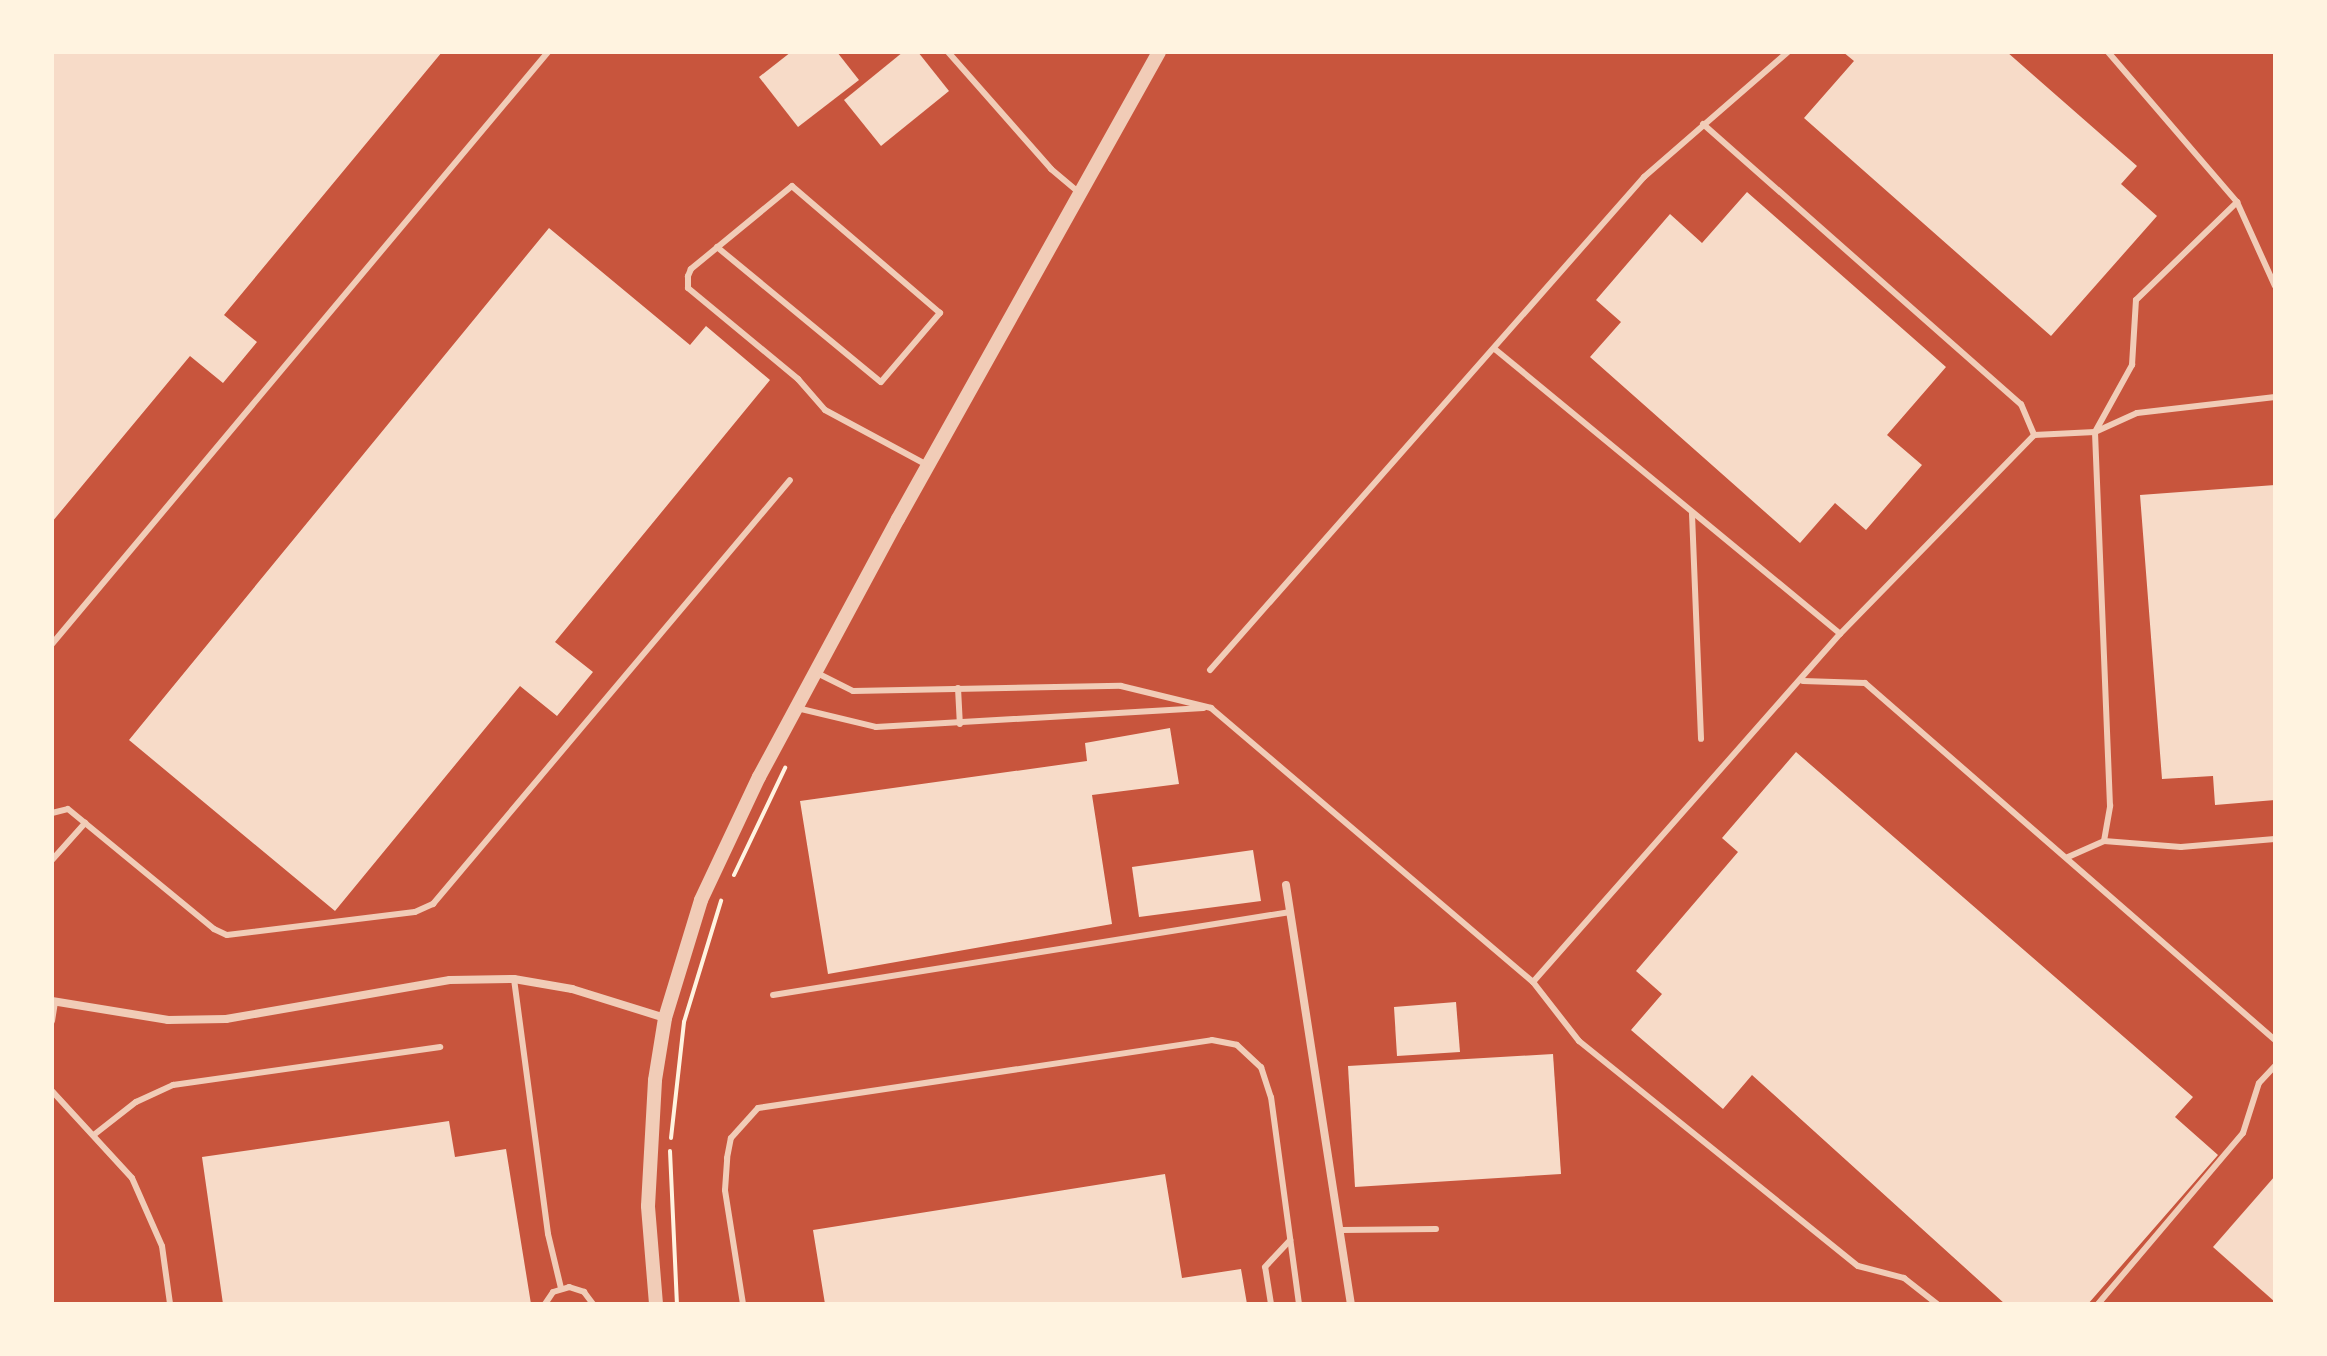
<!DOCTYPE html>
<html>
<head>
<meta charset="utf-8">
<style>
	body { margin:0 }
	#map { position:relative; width:2327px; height:1356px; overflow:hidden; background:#c8553d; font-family:Manrope,sans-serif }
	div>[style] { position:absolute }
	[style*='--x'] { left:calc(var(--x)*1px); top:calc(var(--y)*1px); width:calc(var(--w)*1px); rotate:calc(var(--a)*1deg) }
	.building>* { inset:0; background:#f7dbc8 }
	.path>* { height:4px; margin:-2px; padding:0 2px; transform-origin:2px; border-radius:2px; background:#fff3e0 }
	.service>* { height:6px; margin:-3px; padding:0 3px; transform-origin:3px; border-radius:3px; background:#f1ccb7 }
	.minor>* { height:8px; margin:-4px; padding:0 4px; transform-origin:4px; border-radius:4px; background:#f1ccb7 }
	.tertiary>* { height:14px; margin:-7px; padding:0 7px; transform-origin:7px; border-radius:7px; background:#f1ccb7 }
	span { translate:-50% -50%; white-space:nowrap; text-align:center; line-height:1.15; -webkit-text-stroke:6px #fff3e0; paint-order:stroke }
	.frame { position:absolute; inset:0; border:54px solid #fff3e0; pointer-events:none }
</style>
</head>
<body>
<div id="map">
	<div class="building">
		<div style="clip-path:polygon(52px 52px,442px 52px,224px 315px,257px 342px,223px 383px,190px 356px,52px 522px)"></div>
		<div style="clip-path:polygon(791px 52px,837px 52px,859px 80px,798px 127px,759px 77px)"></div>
		<div style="clip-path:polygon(903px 52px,918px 52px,949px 91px,881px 146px,844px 100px)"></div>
		<div style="clip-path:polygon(1843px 52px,2007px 52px,2137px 166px,2121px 184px,2157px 216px,2051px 336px,1804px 118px,1854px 61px)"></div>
		<div style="clip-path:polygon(1747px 192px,1946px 367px,1887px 435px,1922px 465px,1866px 530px,1835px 503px,1800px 543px,1590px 357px,1621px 322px,1596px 300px,1670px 214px,1702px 243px)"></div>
		<div style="clip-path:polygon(549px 228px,690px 345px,706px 326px,770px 380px,555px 642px,593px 672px,557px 716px,520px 686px,335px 911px,129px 740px)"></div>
		<div style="clip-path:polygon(2275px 485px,2275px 800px,2215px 805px,2213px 776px,2162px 779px,2140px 495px)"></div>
		<div style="clip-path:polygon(1170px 728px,1179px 784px,1092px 795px,1112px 924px,828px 974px,800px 801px,1087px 761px,1085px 743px)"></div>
		<div style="clip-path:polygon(1796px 752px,2193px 1097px,2175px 1117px,2218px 1155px,2088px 1304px,2005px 1304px,1752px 1075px,1723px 1109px,1631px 1030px,1662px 994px,1636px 971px,1738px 852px,1722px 838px)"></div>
		<div style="clip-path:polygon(1253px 850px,1261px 901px,1139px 917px,1132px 867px)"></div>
		<div style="clip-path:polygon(1456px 1002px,1460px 1052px,1397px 1056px,1394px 1007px)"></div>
		<div style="clip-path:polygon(1553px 1054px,1561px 1174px,1355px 1187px,1348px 1066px)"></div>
		<div style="clip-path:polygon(449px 1121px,455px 1157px,506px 1149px,531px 1304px,223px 1304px,202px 1157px)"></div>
		<div style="clip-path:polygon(1165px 1174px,1182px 1278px,1241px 1269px,1247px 1304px,825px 1304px,813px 1230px)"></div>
		<div style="clip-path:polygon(2275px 1176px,2275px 1302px,2213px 1247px)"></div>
	</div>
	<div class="path">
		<div style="--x:734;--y:875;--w:119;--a:-64.5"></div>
		<div style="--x:671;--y:1138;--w:117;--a:-83.6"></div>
		<div style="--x:684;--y:1022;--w:127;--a:-73"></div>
		<div style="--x:670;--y:1151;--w:153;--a:87.4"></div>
	</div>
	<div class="service">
		<div style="--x:948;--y:52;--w:156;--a:48.6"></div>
		<div style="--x:1051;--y:169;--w:38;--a:40"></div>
		<div style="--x:2108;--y:52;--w:198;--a:49.3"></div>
		<div style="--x:2237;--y:202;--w:92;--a:65.7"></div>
		<div style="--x:1703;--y:124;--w:424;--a:41.4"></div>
		<div style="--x:2021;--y:404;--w:34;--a:67"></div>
		<div style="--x:717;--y:247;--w:212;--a:39.5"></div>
		<div style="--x:881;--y:382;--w:91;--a:-49.5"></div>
		<div style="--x:940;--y:313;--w:195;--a:-139.4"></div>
		<div style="--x:792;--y:186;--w:131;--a:140.6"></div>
		<div style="--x:691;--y:269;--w:8;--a:113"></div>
		<div style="--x:688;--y:276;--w:12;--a:90"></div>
		<div style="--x:688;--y:288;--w:143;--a:39.6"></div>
		<div style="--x:798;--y:379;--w:41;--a:48.9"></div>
		<div style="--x:825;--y:410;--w:116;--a:28.3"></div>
		<div style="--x:1496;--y:350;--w:446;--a:39.5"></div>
		<div style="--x:1692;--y:514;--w:225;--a:87.7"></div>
		<div style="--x:52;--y:644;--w:772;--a:-50.04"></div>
		<div style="--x:1210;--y:670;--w:657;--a:-48.64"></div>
		<div style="--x:1644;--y:177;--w:191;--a:-41"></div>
		<div style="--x:817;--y:673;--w:40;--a:26.6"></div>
		<div style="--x:853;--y:691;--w:268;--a:-1.1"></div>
		<div style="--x:1121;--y:686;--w:93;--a:13.7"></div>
		<div style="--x:1211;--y:708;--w:423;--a:40.4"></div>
		<div style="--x:1533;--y:982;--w:75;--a:52.1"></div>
		<div style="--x:1579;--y:1041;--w:358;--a:38.9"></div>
		<div style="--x:1858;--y:1266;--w:48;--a:14.6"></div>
		<div style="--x:1904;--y:1278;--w:42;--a:38.2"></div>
		<div style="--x:1803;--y:681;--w:62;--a:1.8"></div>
		<div style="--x:1865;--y:683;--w:544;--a:41.05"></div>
		<div style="--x:958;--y:688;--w:36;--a:87"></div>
		<div style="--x:797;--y:708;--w:81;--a:13.5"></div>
		<div style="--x:876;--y:727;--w:328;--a:-3.3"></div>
		<div style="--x:52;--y:813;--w:16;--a:-14"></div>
		<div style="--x:68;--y:809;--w:189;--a:39.4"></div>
		<div style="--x:214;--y:929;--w:14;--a:25"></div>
		<div style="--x:227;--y:935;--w:189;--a:-7"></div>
		<div style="--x:415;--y:912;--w:20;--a:-24"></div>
		<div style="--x:433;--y:904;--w:554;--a:-49.9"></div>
		<div style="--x:2104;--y:841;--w:77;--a:4.5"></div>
		<div style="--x:2181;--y:847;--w:94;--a:-4.9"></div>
		<div style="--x:2068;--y:857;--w:39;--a:-24"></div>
		<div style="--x:2104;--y:841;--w:36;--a:-80"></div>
		<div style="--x:2110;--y:806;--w:374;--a:-92.3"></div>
		<div style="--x:2095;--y:432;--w:46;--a:-24.3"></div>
		<div style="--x:2137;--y:413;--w:139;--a:-6.6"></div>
		<div style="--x:52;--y:860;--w:50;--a:-48.3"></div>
		<div style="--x:514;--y:979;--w:257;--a:82.4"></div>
		<div style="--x:548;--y:1234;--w:56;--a:76.5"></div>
		<div style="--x:1533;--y:982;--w:464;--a:-48.6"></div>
		<div style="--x:1840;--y:634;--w:278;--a:-45.7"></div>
		<div style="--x:2034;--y:435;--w:61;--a:-2.8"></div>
		<div style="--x:2095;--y:432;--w:77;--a:-61.1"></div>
		<div style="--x:2132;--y:365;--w:65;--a:-86.5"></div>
		<div style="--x:2136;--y:300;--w:141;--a:-44.1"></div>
		<div style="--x:773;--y:995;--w:524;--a:-9.12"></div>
		<div style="--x:52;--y:1021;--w:20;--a:-81"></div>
		<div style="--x:52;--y:1091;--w:118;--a:47.4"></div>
		<div style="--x:132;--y:1178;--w:74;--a:66.2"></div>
		<div style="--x:162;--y:1246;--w:59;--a:82.1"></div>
		<div style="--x:95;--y:1134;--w:52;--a:-38"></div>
		<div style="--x:136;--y:1102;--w:41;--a:-24.7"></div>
		<div style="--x:173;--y:1085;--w:270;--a:-8.1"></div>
		<div style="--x:1342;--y:1230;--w:94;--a:-0.6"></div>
		<div style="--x:545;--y:1304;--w:14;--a:-56"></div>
		<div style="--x:553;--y:1292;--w:17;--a:-17"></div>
		<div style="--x:569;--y:1287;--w:16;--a:18"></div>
		<div style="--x:584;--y:1292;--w:15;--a:53"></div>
		<div style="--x:743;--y:1304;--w:115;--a:-99"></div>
		<div style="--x:725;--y:1190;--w:32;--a:-86"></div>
		<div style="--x:727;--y:1158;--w:20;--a:-79"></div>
		<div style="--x:731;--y:1138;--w:40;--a:-48"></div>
		<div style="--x:758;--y:1108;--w:459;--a:-8.5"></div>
		<div style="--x:1212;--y:1040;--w:25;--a:11"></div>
		<div style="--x:1237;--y:1045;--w:33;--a:43"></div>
		<div style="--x:1261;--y:1067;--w:32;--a:72"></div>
		<div style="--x:1271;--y:1097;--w:209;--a:82.3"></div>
		<div style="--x:1271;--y:1304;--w:37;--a:-99"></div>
		<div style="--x:1265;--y:1267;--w:37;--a:-47"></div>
		<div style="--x:2098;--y:1304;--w:224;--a:-49.7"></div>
		<div style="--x:2243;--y:1133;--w:52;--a:-72.3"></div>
		<div style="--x:2259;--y:1083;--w:23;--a:-47"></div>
	</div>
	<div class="minor">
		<div style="--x:1286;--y:885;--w:424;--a:81.2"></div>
		<div style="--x:52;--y:1001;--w:118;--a:9.3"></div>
		<div style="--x:168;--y:1020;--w:58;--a:-1"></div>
		<div style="--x:226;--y:1019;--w:227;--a:-9.9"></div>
		<div style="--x:450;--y:980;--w:64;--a:-0.9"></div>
		<div style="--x:514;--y:979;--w:59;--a:9.8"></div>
		<div style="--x:572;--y:989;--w:97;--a:17.3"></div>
	</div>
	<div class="tertiary">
		<div style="--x:656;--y:1304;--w:98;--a:-94.7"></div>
		<div style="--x:648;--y:1206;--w:126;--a:-86.8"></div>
		<div style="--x:655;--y:1080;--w:63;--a:-80.8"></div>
		<div style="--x:665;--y:1018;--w:123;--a:-73"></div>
		<div style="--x:701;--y:900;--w:136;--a:-64.8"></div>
		<div style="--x:759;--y:777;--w:293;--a:-61.7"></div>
		<div style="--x:898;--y:519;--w:535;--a:-60.8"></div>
	</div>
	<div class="frame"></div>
</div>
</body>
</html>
